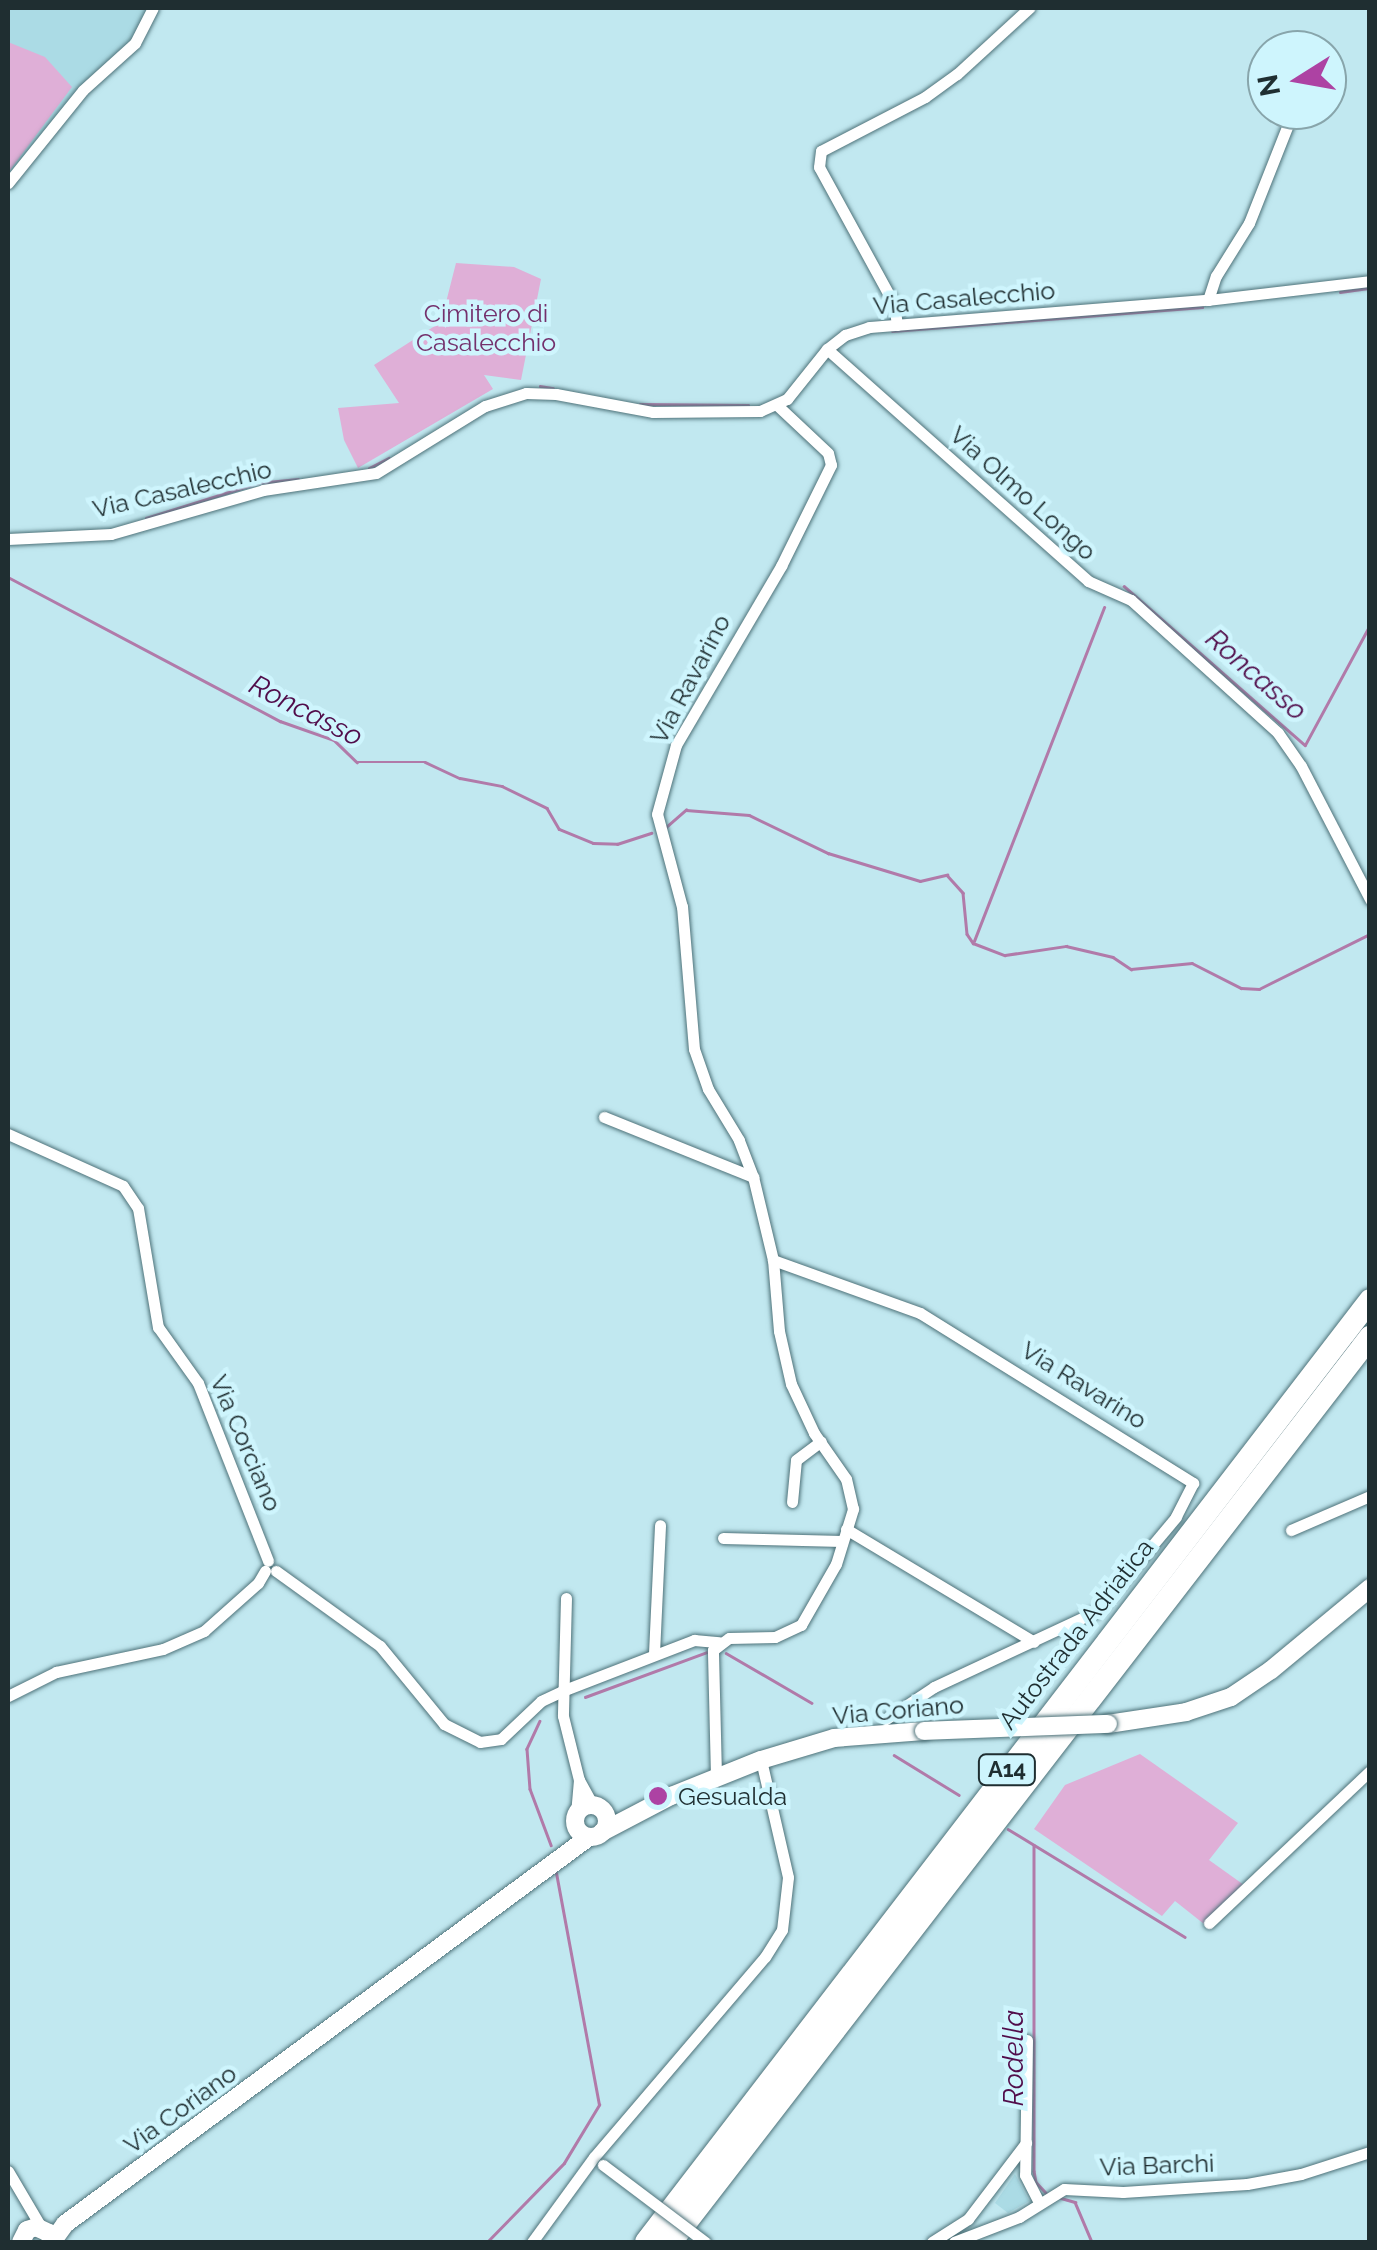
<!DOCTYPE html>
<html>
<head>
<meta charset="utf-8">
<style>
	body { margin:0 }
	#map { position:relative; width:1377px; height:2250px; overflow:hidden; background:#c1e8f0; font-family:Raleway,sans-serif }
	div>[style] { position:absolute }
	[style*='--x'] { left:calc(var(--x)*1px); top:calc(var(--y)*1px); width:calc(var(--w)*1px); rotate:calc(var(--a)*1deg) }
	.built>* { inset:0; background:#abdbe5 }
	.green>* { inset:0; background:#dfafd7 }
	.stream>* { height:2.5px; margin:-1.25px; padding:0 1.25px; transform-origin:1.25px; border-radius:1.25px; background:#b17aa9 }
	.roads { filter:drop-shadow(0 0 2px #4e7279) drop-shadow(0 0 2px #4e7279) }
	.street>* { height:11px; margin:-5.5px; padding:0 5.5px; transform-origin:5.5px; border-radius:5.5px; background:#fff }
	.secondary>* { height:18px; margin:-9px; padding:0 9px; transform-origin:9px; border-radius:9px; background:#fff }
	.secondary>.ring { margin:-9px; padding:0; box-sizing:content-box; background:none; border:18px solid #fff; border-radius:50% }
	.highway>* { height:22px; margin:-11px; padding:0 11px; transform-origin:11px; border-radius:11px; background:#fff }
	.bridges { filter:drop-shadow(0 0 2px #4e7279) drop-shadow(0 0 2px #4e7279) }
	.street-bridge>* { height:11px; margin:-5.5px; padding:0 5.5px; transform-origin:5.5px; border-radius:5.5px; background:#fff }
	.secondary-bridge>* { height:18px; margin:-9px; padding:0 9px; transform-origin:9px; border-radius:9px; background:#fff }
	.dots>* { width:28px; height:28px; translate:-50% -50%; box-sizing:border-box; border:5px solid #cef5fd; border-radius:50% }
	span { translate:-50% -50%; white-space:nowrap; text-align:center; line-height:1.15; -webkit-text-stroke:9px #cef5fd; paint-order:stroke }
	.shield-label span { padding:2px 8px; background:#cef5fd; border:2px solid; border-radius:8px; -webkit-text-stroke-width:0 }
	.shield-label { font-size:22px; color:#1f2e31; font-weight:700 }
	.street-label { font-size:25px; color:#1f2e31 }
	.park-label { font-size:25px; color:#74316d }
	.poi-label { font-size:25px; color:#1f2e31 }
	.left { translate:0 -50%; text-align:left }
	.water-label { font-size:28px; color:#510d4b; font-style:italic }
	.frame { position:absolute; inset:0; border:10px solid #1f2e31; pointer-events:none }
	.north { position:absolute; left:1247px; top:30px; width:100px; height:100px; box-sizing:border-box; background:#cef5fd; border:2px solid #88a5ab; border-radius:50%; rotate:259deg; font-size:28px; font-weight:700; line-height:40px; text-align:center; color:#1f2e31 }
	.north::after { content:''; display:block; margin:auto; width:35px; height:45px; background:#ad42a3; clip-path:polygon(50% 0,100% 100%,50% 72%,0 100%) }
</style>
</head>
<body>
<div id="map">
	<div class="built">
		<div style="clip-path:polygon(8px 8px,147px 8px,132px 42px,8px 178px)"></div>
		<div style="clip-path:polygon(1015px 2174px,1029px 2201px,1008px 2213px,995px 2203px)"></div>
	</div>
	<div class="green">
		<div style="clip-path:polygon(8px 42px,45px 57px,72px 87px,8px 173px)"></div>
		<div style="clip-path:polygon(456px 263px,514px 267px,541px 279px,521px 380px,484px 375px,493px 389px,358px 468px,344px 440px,338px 408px,399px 403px,374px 365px,441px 322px)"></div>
		<div style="clip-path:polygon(1140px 1754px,1238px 1823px,1209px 1860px,1244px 1885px,1204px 1924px,1175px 1901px,1162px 1916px,1034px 1829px,1065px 1785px)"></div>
	</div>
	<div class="stream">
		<div style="--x:1340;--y:292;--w:30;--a:-8"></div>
		<div style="--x:892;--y:331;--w:311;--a:-4.4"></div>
		<div style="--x:540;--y:386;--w:13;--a:9"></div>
		<div style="--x:640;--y:404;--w:108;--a:0.5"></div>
		<div style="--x:369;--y:468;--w:22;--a:-27"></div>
		<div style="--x:146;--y:518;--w:117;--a:-17.4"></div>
		<div style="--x:258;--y:483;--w:40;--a:-5.7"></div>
		<div style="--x:8;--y:577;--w:308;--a:27.9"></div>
		<div style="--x:280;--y:721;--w:57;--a:19.4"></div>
		<div style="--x:334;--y:740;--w:32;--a:44"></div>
		<div style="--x:357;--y:762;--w:68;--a:0"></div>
		<div style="--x:425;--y:762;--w:38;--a:25"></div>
		<div style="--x:460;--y:778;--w:43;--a:10.8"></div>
		<div style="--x:502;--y:786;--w:50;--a:26.1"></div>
		<div style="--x:547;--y:808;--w:24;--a:60"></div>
		<div style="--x:559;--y:829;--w:37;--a:22"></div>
		<div style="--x:593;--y:843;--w:24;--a:2"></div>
		<div style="--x:617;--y:844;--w:36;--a:-18"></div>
		<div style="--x:1124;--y:586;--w:241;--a:41.3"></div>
		<div style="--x:1305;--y:745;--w:136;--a:-61.6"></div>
		<div style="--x:665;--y:828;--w:28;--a:-41"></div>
		<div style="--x:686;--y:810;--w:63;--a:4.5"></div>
		<div style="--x:749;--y:815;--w:88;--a:25.7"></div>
		<div style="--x:828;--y:853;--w:96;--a:16.9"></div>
		<div style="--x:920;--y:881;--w:28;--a:-13"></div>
		<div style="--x:947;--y:875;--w:24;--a:48"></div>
		<div style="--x:963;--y:893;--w:41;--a:84.4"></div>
		<div style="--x:967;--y:934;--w:11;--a:56"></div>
		<div style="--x:973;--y:943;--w:34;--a:21"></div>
		<div style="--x:1005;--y:955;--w:62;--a:-8.4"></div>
		<div style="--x:1066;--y:946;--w:48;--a:13.2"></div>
		<div style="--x:1113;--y:957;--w:22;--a:34"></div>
		<div style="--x:1131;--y:969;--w:61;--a:-5.6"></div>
		<div style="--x:1192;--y:963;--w:55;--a:27"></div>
		<div style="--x:1241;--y:988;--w:18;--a:3"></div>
		<div style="--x:1259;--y:989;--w:124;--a:-26.4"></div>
		<div style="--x:974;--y:941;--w:358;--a:-68.7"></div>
		<div style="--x:726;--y:1653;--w:99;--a:30.2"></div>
		<div style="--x:585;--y:1697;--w:130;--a:-20.2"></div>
		<div style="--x:540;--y:1721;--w:31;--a:115"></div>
		<div style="--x:527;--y:1749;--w:40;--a:85.7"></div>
		<div style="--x:530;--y:1789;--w:60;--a:69.4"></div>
		<div style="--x:894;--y:1755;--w:76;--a:31.6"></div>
		<div style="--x:1008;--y:1829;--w:207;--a:31.4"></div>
		<div style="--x:1034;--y:1845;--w:326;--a:90"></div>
		<div style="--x:1034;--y:2171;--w:11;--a:80"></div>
		<div style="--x:1036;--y:2182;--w:18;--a:47"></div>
		<div style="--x:1061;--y:2198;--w:15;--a:16"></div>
		<div style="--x:1075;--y:2202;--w:43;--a:67"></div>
		<div style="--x:487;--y:2242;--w:110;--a:-45.7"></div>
		<div style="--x:564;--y:2163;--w:68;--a:-58.9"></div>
		<div style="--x:599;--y:2105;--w:235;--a:-100.5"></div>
	</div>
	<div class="roads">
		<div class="street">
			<div style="--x:8;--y:183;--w:119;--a:-51.1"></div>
			<div style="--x:83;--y:90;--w:70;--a:-42.1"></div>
			<div style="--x:135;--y:43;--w:39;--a:-63"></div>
			<div style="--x:1208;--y:300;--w:25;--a:-72"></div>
			<div style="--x:1216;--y:276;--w:62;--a:-58.1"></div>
			<div style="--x:1249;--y:223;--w:119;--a:-68.4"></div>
			<div style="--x:897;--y:325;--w:21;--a:-98"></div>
			<div style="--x:894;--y:304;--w:156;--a:-118.7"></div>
			<div style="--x:819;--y:167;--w:16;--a:-83"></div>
			<div style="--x:821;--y:151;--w:117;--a:-27.4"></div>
			<div style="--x:925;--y:97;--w:39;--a:-36"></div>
			<div style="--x:957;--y:74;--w:98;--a:-42.5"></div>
			<div style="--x:827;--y:349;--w:349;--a:41.6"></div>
			<div style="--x:1088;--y:581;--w:47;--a:23.8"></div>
			<div style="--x:1131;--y:600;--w:198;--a:42.1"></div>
			<div style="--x:1278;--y:733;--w:40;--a:55.1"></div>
			<div style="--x:1301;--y:766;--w:150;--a:62.6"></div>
			<div style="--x:8;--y:539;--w:103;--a:-2.8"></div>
			<div style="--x:111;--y:534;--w:158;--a:-16.1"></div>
			<div style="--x:263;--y:490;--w:114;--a:-8.6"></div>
			<div style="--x:376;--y:473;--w:128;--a:-31.6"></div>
			<div style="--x:485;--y:406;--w:43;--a:-17.6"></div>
			<div style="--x:526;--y:393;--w:30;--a:2"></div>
			<div style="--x:556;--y:394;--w:99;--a:10.5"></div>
			<div style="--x:653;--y:412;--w:107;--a:-0.5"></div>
			<div style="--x:760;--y:411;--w:30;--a:-24"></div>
			<div style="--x:787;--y:399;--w:64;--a:-51.3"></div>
			<div style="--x:827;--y:349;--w:23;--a:-38"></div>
			<div style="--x:845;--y:335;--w:25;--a:-18"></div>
			<div style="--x:869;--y:327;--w:340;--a:-4.6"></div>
			<div style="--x:1208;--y:300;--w:163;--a:-6.7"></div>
			<div style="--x:604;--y:1117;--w:161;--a:21.9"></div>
			<div style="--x:8;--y:1134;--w:126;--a:24.3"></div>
			<div style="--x:123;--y:1186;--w:27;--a:56"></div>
			<div style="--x:138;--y:1208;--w:121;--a:80.5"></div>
			<div style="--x:158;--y:1327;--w:69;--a:54.5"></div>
			<div style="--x:198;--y:1383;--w:191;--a:68.5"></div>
			<div style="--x:773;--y:1260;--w:156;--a:19.8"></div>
			<div style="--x:920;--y:1313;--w:322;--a:31.9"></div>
			<div style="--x:1193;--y:1483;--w:38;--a:117"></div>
			<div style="--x:1176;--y:1517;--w:123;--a:130"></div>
			<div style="--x:1097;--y:1611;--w:180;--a:155"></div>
			<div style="--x:934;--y:1687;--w:58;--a:146.3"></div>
			<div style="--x:792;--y:1502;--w:42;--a:-84.6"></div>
			<div style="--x:796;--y:1460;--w:31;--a:-37"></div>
			<div style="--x:846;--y:1529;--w:219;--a:31"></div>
			<div style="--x:1291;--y:1530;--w:86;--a:-23.3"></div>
			<div style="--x:723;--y:1538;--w:119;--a:1.4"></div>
			<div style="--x:276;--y:1571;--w:128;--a:35.8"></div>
			<div style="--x:380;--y:1646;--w:101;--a:50.6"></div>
			<div style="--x:444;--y:1724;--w:40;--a:26.6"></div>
			<div style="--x:480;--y:1742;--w:21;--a:-8"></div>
			<div style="--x:501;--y:1739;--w:55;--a:-43.5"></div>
			<div style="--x:541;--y:1701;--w:23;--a:-25"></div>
			<div style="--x:562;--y:1691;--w:142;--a:-21.1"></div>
			<div style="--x:694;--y:1640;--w:25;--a:5"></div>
			<div style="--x:566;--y:1598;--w:118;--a:91.5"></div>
			<div style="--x:563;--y:1716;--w:66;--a:76"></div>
			<div style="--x:579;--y:1780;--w:29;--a:61"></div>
			<div style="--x:654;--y:1653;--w:128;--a:-87.3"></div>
			<div style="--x:8;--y:1696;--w:54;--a:-26.6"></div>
			<div style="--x:56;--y:1672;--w:109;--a:-12.1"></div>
			<div style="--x:163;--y:1649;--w:45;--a:-23.7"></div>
			<div style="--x:204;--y:1631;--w:72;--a:-41.6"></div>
			<div style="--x:258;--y:1583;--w:14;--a:-60"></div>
			<div style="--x:716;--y:1776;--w:126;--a:-91.4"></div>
			<div style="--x:713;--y:1650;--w:20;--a:-37"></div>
			<div style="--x:729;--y:1638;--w:46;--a:-1.2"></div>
			<div style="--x:775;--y:1637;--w:29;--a:-25"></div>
			<div style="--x:801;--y:1625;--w:70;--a:-60.2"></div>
			<div style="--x:836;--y:1564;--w:58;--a:-72.8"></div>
			<div style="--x:853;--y:1509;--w:31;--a:-103"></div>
			<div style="--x:846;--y:1479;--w:56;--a:-124.8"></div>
			<div style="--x:814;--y:1433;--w:54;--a:-115.1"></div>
			<div style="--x:791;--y:1384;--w:54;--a:-102.8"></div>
			<div style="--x:779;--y:1331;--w:71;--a:-94.8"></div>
			<div style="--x:773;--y:1260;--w:85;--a:-103.5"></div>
			<div style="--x:753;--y:1177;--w:40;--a:-111"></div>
			<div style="--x:739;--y:1140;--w:60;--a:-121.3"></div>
			<div style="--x:708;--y:1089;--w:42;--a:-109.3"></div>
			<div style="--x:694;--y:1049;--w:143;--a:-94.8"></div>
			<div style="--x:682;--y:907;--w:96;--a:-105"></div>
			<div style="--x:657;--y:814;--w:72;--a:-74.6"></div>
			<div style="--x:676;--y:745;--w:208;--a:-59.6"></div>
			<div style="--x:781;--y:566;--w:113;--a:-63.7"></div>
			<div style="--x:831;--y:465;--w:12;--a:-104"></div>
			<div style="--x:828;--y:453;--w:69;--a:-136.8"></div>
			<div style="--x:576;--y:1814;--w:34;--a:-85"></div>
			<div style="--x:1209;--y:1923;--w:221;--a:-43.4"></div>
			<div style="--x:1027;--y:2040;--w:135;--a:90.8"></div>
			<div style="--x:1025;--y:2175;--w:31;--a:63"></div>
			<div style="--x:8;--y:2171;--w:65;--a:59.5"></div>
			<div style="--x:532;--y:2242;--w:105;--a:-53.9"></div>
			<div style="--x:594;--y:2157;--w:263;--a:-49.5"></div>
			<div style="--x:765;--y:1957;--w:32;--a:-58"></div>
			<div style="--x:782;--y:1930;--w:53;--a:-83.5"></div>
			<div style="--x:788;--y:1877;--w:120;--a:-103"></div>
			<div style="--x:932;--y:2242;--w:43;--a:-32.6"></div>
			<div style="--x:968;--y:2219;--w:96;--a:-52.7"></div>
			<div style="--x:954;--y:2242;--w:70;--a:-21"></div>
			<div style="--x:1019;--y:2217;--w:53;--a:-31.9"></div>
			<div style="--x:1064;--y:2189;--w:59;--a:2.9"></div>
			<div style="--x:1123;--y:2192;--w:124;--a:-3.7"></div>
			<div style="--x:1247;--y:2184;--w:55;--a:-10.5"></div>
			<div style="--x:1301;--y:2174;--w:72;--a:-17.7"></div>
		</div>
		<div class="secondary">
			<div style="--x:1108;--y:1724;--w:79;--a:-8.7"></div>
			<div style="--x:1186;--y:1712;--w:47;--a:-18.4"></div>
			<div style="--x:1231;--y:1697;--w:48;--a:-34"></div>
			<div style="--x:1271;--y:1670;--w:129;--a:-39.6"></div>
			<div class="ring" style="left:575px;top:1805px;width:14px;height:14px"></div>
			<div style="--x:602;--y:1832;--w:78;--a:-27.6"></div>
			<div style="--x:671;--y:1796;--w:97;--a:-21.8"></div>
			<div style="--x:761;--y:1760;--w:76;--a:-16.8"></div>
			<div style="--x:834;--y:1738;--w:90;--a:-4.4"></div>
			<div style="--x:21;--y:2242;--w:13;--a:-63"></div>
			<div style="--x:27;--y:2230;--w:9;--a:-18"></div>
			<div style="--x:36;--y:2227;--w:14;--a:25"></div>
			<div style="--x:49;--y:2233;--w:9;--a:72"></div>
			<div style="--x:52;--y:2242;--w:22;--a:-54"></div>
			<div style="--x:65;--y:2224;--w:651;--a:-36.45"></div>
		</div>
		<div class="highway">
			<div style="--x:646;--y:2242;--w:1188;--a:-52.45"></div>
			<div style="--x:671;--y:2242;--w:1144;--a:-52.32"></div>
		</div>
	</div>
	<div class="bridges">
		<div class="street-bridge">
			<div style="--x:603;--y:2165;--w:128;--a:37"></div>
		</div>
		<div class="secondary-bridge">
			<div style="--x:924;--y:1731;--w:184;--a:-2.2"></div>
		</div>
	</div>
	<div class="dots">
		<div style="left:658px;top:1796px;background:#ad42a3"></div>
	</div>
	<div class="shield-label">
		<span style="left:1007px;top:1770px">A14</span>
	</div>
	<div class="street-label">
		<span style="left:964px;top:298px;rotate:-5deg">Via Casalecchio</span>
		<span style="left:182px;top:489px;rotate:-13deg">Via Casalecchio</span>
		<span style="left:1023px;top:493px;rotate:42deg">Via Olmo Longo</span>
		<span style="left:690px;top:679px;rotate:-62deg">Via Ravarino</span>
		<span style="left:1084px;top:1385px;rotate:32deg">Via Ravarino</span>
		<span style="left:246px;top:1443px;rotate:67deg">Via Corciano</span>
		<span style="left:1076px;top:1634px;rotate:-52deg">Autostrada Adriatica</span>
		<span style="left:898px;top:1710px;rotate:-5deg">Via Coriano</span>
		<span style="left:180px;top:2109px;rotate:-36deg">Via Coriano</span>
		<span style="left:1157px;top:2165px;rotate:-2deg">Via Barchi</span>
	</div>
	<div class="park-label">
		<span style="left:486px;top:328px">Cimitero di<br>Casalecchio</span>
	</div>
	<div class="poi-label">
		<span class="left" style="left:678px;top:1796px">Gesualda</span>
	</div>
	<div class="water-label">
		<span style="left:1256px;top:675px;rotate:41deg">Roncasso</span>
		<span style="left:306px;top:711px;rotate:27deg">Roncasso</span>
		<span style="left:1014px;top:2058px;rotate:-90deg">Rodella</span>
	</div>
	<div class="frame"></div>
	<div class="north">N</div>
</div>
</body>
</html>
